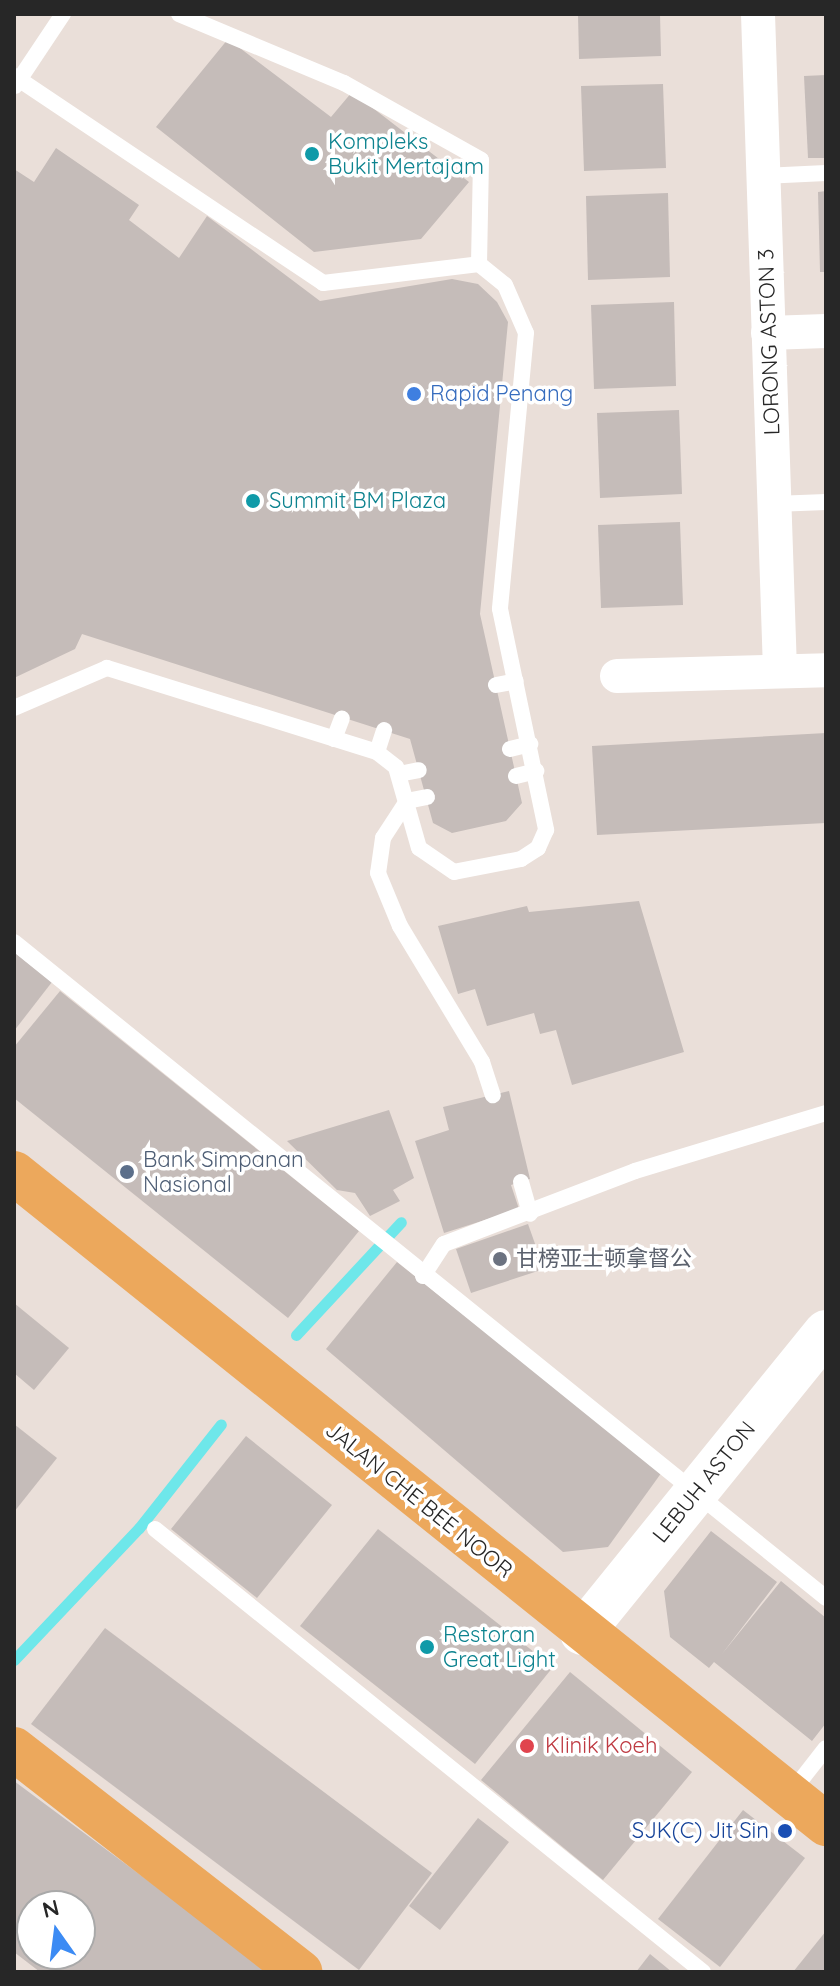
<!DOCTYPE html>
<html>
<head>
<meta charset="utf-8">
<style>
	body { margin:0 }
	#map { position:relative; width:840px; height:1986px; overflow:hidden; background:#eadfd9; font-family:Quicksand,"Noto Sans SC",sans-serif }
	div>[style] { position:absolute }
	[style*='--x'] { left:calc(var(--x)*1px); top:calc(var(--y)*1px); width:calc(var(--w)*1px); rotate:calc(var(--a)*1deg) }
	.stream>* { height:11px; margin:-5.5px; padding:0 5.5px; transform-origin:5.5px; border-radius:5.5px; background:#6ee7ea }
	.building>* { inset:0; background:#c5bcb9 }
	.lane>* { height:16px; margin:-8px; padding:0 8px; transform-origin:8px; border-radius:8px; background:#fff }
	.street>* { height:34px; margin:-17px; padding:0 17px; transform-origin:17px; border-radius:17px; background:#fff }
	.secondary>* { height:44px; margin:-22px; padding:0 22px; transform-origin:22px; border-radius:22px; background:#fff }
	.primary>* { height:44px; margin:-22px; padding:0 22px; transform-origin:22px; border-radius:22px; background:#eca85c }
	.dots>* { width:22px; height:22px; translate:-50% -50%; box-sizing:border-box; border:4px solid #fff; border-radius:50% }
	span { translate:-50% -50%; white-space:nowrap; text-align:center; line-height:1.15; -webkit-text-stroke:7px #fff; paint-order:stroke }
	.culture-label { font-size:22px; color:#0d838f }
	.left { translate:0 -50%; text-align:left }
	.street-label { font-size:22px; color:#272727 }
	.shop-label { font-size:22px; color:#366cbe }
	.service-label { font-size:22px; color:#4e5e75 }
	.worship-label { font-size:22px; color:#5b616d }
	.health-label { font-size:22px; color:#be3a42 }
	.transit-label { font-size:22px; color:#164399 }
	.right { translate:-100% -50%; text-align:right }
	.frame { position:absolute; inset:0; border:16px solid #272727; pointer-events:none }
	.north { position:absolute; left:16px; top:1890px; width:80px; height:80px; box-sizing:border-box; background:#fff; border:2px solid #a9a9a9; border-radius:50%; rotate:346deg; font-size:22px; font-weight:700; line-height:32px; text-align:center; color:#272727 }
	.north::after { content:''; display:block; margin:auto; width:28px; height:36px; background:#3c8bf4; clip-path:polygon(50% 0,100% 100%,50% 72%,0 100%) }
</style>
</head>
<body>
<div id="map">
	<div class="stream">
		<div style="--x:296;--y:1335;--w:154;--a:-47.1"></div>
		<div style="--x:14;--y:1660;--w:182;--a:-46.6"></div>
		<div style="--x:139;--y:1528;--w:132;--a:-51.7"></div>
	</div>
	<div class="building">
		<div style="clip-path:polygon(578px 14px,660px 14px,661px 56px,579px 59px)"></div>
		<div style="clip-path:polygon(228px 39px,331px 117px,352px 92px,469px 182px,421px 239px,314px 252px,156px 127px)"></div>
		<div style="clip-path:polygon(826px 75px,826px 158px,808px 158px,804px 76px)"></div>
		<div style="clip-path:polygon(663px 84px,666px 168px,584px 171px,581px 86px)"></div>
		<div style="clip-path:polygon(56px 148px,139px 205px,129px 220px,179px 258px,207px 216px,320px 301px,452px 279px,478px 284px,497px 302px,508px 322px,480px 614px,522px 803px,506px 821px,452px 833px,433px 823px,410px 739px,82px 634px,75px 649px,14px 678px,14px 169px,34px 182px)"></div>
		<div style="clip-path:polygon(826px 191px,826px 272px,820px 272px,818px 192px)"></div>
		<div style="clip-path:polygon(668px 193px,670px 277px,588px 280px,586px 196px)"></div>
		<div style="clip-path:polygon(674px 302px,676px 386px,594px 389px,591px 305px)"></div>
		<div style="clip-path:polygon(679px 410px,682px 494px,600px 498px,597px 413px)"></div>
		<div style="clip-path:polygon(680px 522px,683px 605px,601px 608px,598px 525px)"></div>
		<div style="clip-path:polygon(826px 733px,826px 823px,597px 835px,592px 746px)"></div>
		<div style="clip-path:polygon(639px 901px,684px 1052px,572px 1085px,556px 1030px,540px 1034px,534px 1013px,487px 1026px,475px 989px,458px 994px,438px 926px,527px 906px,529px 912px)"></div>
		<div style="clip-path:polygon(14px 952px,52px 982px,14px 1031px)"></div>
		<div style="clip-path:polygon(60px 991px,359px 1231px,288px 1318px,14px 1098px,14px 1047px)"></div>
		<div style="clip-path:polygon(509px 1091px,530px 1179px,511px 1185px,519px 1209px,444px 1233px,415px 1141px,449px 1130px,443px 1107px)"></div>
		<div style="clip-path:polygon(389px 1110px,414px 1178px,393px 1190px,400px 1201px,370px 1216px,355px 1193px,337px 1190px,287px 1141px)"></div>
		<div style="clip-path:polygon(528px 1224px,544px 1269px,471px 1293px,456px 1249px)"></div>
		<div style="clip-path:polygon(397px 1262px,662px 1472px,608px 1547px,563px 1552px,326px 1349px)"></div>
		<div style="clip-path:polygon(14px 1303px,69px 1348px,34px 1390px,14px 1373px)"></div>
		<div style="clip-path:polygon(14px 1424px,57px 1458px,14px 1512px)"></div>
		<div style="clip-path:polygon(246px 1436px,332px 1505px,257px 1598px,171px 1529px)"></div>
		<div style="clip-path:polygon(378px 1529px,553px 1667px,475px 1764px,300px 1626px)"></div>
		<div style="clip-path:polygon(711px 1531px,777px 1582px,722px 1654px,781px 1581px,826px 1618px,826px 1723px,812px 1741px,714px 1662px,709px 1668px,670px 1637px,664px 1591px)"></div>
		<div style="clip-path:polygon(105px 1628px,432px 1873px,359px 1970px,31px 1724px)"></div>
		<div style="clip-path:polygon(570px 1672px,692px 1772px,603px 1880px,481px 1780px)"></div>
		<div style="clip-path:polygon(evenodd,14px 1781px,123px 1862px,270px 1972px,40px 1972px,14px 1952px,14px 1781px,32px 1906px,80px 1906px,80px 1954px,32px 1954px,32px 1906px)"></div>
		<div style="clip-path:polygon(743px 1810px,805px 1858px,720px 1967px,658px 1919px)"></div>
		<div style="clip-path:polygon(478px 1818px,509px 1842px,440px 1930px,409px 1906px)"></div>
		<div style="clip-path:polygon(826px 1931px,826px 1972px,793px 1972px)"></div>
		<div style="clip-path:polygon(650px 1954px,672px 1972px,636px 1972px)"></div>
	</div>
	<div class="lane">
		<div style="--x:179;--y:14;--w:179;--a:22.7"></div>
		<div style="--x:344;--y:83;--w:157;--a:29.3"></div>
		<div style="--x:481;--y:160;--w:104;--a:91.1"></div>
		<div style="--x:14;--y:76;--w:372;--a:33.8"></div>
		<div style="--x:323;--y:283;--w:157;--a:-6.9"></div>
		<div style="--x:479;--y:264;--w:33;--a:39"></div>
		<div style="--x:505;--y:285;--w:52;--a:66.4"></div>
		<div style="--x:526;--y:333;--w:277;--a:95.4"></div>
		<div style="--x:500;--y:609;--w:226;--a:78.2"></div>
		<div style="--x:546;--y:830;--w:20;--a:114"></div>
		<div style="--x:538;--y:848;--w:20;--a:147"></div>
		<div style="--x:521;--y:859;--w:68;--a:169"></div>
		<div style="--x:454;--y:872;--w:42;--a:-145.6"></div>
		<div style="--x:419;--y:848;--w:84;--a:-105.9"></div>
		<div style="--x:396;--y:767;--w:24;--a:-142"></div>
		<div style="--x:377;--y:752;--w:283;--a:-162.7"></div>
		<div style="--x:107;--y:668;--w:101;--a:156.7"></div>
		<div style="--x:15;--y:86;--w:87;--a:-56.3"></div>
		<div style="--x:763;--y:176;--w:63;--a:-2.7"></div>
		<div style="--x:774;--y:504;--w:52;--a:-2.2"></div>
		<div style="--x:496;--y:685;--w:20;--a:-11"></div>
		<div style="--x:334;--y:739;--w:22;--a:-69"></div>
		<div style="--x:510;--y:749;--w:21;--a:-14"></div>
		<div style="--x:377;--y:752;--w:23;--a:-72"></div>
		<div style="--x:399;--y:774;--w:20;--a:-11"></div>
		<div style="--x:516;--y:776;--w:21;--a:-14"></div>
		<div style="--x:427;--y:797;--w:20;--a:169"></div>
		<div style="--x:407;--y:801;--w:44;--a:123"></div>
		<div style="--x:383;--y:838;--w:35;--a:98"></div>
		<div style="--x:378;--y:873;--w:57;--a:67.5"></div>
		<div style="--x:400;--y:926;--w:159;--a:58.9"></div>
		<div style="--x:482;--y:1062;--w:35;--a:72"></div>
		<div style="--x:14;--y:942;--w:1044;--a:38.93"></div>
		<div style="--x:521;--y:1182;--w:33;--a:74"></div>
		<div style="--x:423;--y:1276;--w:38;--a:-57"></div>
		<div style="--x:444;--y:1244;--w:204;--a:-20.9"></div>
		<div style="--x:635;--y:1171;--w:200;--a:-16.9"></div>
		<div style="--x:155;--y:1529;--w:705;--a:38.95"></div>
		<div style="--x:790;--y:1794;--w:58;--a:-52"></div>
	</div>
	<div class="street">
		<div style="--x:758;--y:14;--w:657;--a:88.08"></div>
		<div style="--x:768;--y:333;--w:58;--a:-2"></div>
		<div style="--x:617;--y:676;--w:209;--a:-1.6"></div>
	</div>
	<div class="secondary">
		<div style="--x:582;--y:1633;--w:387;--a:-51"></div>
	</div>
	<div class="primary">
		<div style="--x:14;--y:1173;--w:1041;--a:38.72"></div>
		<div style="--x:14;--y:1749;--w:363;--a:37.9"></div>
	</div>
	<div class="dots">
		<div style="left:312px;top:154px;background:#0f9aa8"></div>
		<div style="left:414px;top:394px;background:#3f7fe0"></div>
		<div style="left:253px;top:501px;background:#0f9aa8"></div>
		<div style="left:127px;top:1172px;background:#5c6f8a"></div>
		<div style="left:500px;top:1259px;background:#6b7280"></div>
		<div style="left:427px;top:1647px;background:#0f9aa8"></div>
		<div style="left:527px;top:1746px;background:#e0444e"></div>
		<div style="left:785px;top:1831px;background:#1a4fb4"></div>
	</div>
	<div class="culture-label">
		<span class="left" style="left:328px;top:154px">Kompleks<br>Bukit Mertajam</span>
		<span class="left" style="left:269px;top:501px">Summit BM Plaza</span>
		<span class="left" style="left:443px;top:1647px">Restoran<br>Great Light</span>
	</div>
	<div class="street-label">
		<span style="left:769px;top:342px;rotate:-92deg">LORONG ASTON 3</span>
		<span style="left:704px;top:1482px;rotate:-51deg">LEBUH ASTON</span>
		<span style="left:419px;top:1500px;rotate:39deg">JALAN CHE BEE NOOR</span>
	</div>
	<div class="shop-label">
		<span class="left" style="left:430px;top:394px">Rapid Penang</span>
	</div>
	<div class="service-label">
		<span class="left" style="left:143px;top:1172px">Bank Simpanan<br>Nasional</span>
	</div>
	<div class="worship-label">
		<span class="left" style="left:516px;top:1259px">甘榜亚士顿拿督公</span>
	</div>
	<div class="health-label">
		<span class="left" style="left:545px;top:1746px">Klinik Koeh</span>
	</div>
	<div class="transit-label">
		<span class="right" style="left:769px;top:1831px">SJK(C) Jit Sin</span>
	</div>
	<div class="frame"></div>
	<div class="north">N</div>
</div>
</body>
</html>
